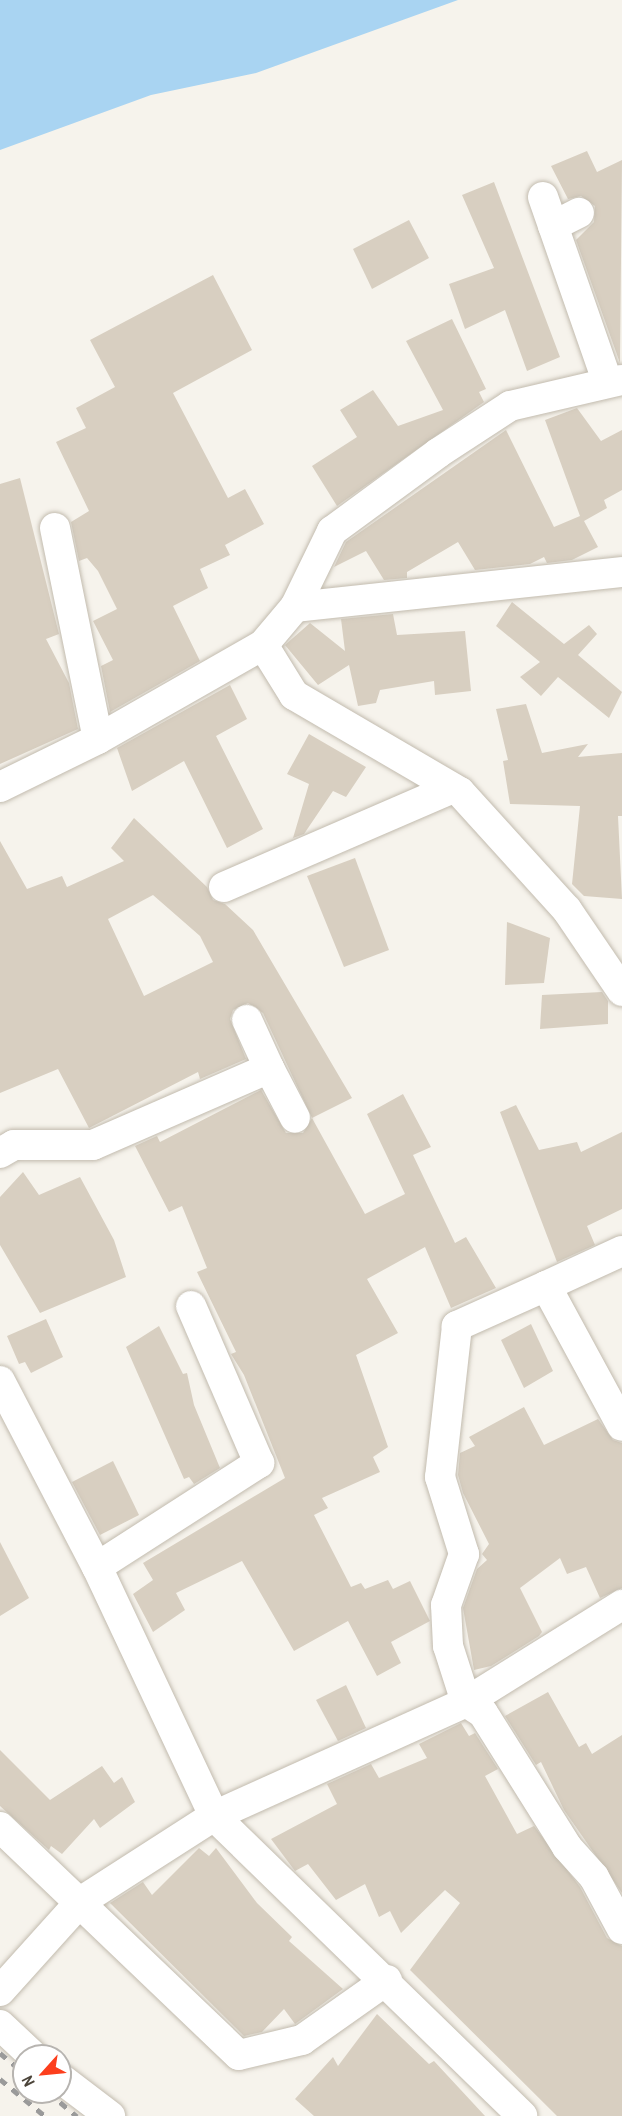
<!DOCTYPE html>
<html>
<head>
<meta charset="utf-8">
<style>
	body { margin:0 }
	#map { position:relative; width:622px; height:2116px; overflow:hidden; background:#f6f3ec; font-family:"Archivo Narrow",sans-serif }
	div>[style] { position:absolute }
	[style*='--x'] { left:calc(var(--x)*1px); top:calc(var(--y)*1px); width:calc(var(--w)*1px); rotate:calc(var(--a)*1deg) }
	.water>* { inset:0; background:#a9d4f2 }
	.building>* { inset:0; background:#d8cfc1 }
	.roads { filter:drop-shadow(0 0 2px #c2bbae) drop-shadow(0 0 2px #c2bbae) }
	.street>* { height:30px; margin:-15px; padding:0 15px; transform-origin:15px; border-radius:15px; background:#fff }
	.rail>* { height:4.5px; margin-top:-2.25px; transform-origin:0; background:repeating-linear-gradient(90deg,#9a9a9a 0 8px,transparent 0 16px) }
	span { translate:-50% -50%; white-space:nowrap; text-align:center; line-height:1.15; -webkit-text-stroke:4.5px #fff; paint-order:stroke }
	.north { position:absolute; left:12px; top:2044px; width:60px; height:60px; box-sizing:border-box; background:#fff; border:2px solid #b7b4b0; border-radius:50%; rotate:243deg; font-size:16px; font-weight:700; line-height:24px; text-align:center; color:#4b4439 }
	.north::after { content:''; display:block; margin:auto; width:21px; height:27px; background:#fc3f1d; clip-path:polygon(50% 0,100% 100%,50% 72%,0 100%) }
</style>
</head>
<body>
<div id="map">
	<div class="water">
		<div style="clip-path:polygon(0 0,458px 0,256px 73px,151px 95px,0 150px)"></div>
	</div>
	<div class="building">
		<div style="clip-path:polygon(587px 151px,597px 172px,622px 160px,620px 363px,576px 240px,594px 222px,595px 206px,581px 196px,568px 199px,551px 166px)"></div>
		<div style="clip-path:polygon(494px 182px,560px 357px,527px 371px,505px 310px,465px 329px,449px 284px,494px 268px,462px 195px)"></div>
		<div style="clip-path:polygon(409px 220px,429px 258px,372px 289px,353px 249px)"></div>
		<div style="clip-path:polygon(213px 275px,252px 350px,173px 393px,228px 498px,245px 489px,264px 524px,225px 545px,230px 555px,200px 569px,208px 588px,173px 606px,200px 661px,110px 712px,101px 666px,113px 660px,93px 621px,117px 609px,98px 571px,87px 558px,79px 561px,71px 522px,89px 511px,56px 442px,86px 428px,76px 408px,115px 387px,90px 340px)"></div>
		<div style="clip-path:polygon(452px 319px,486px 389px,479px 392px,484px 402px,337px 506px,312px 466px,357px 437px,340px 410px,373px 390px,398px 426px,443px 410px,406px 341px)"></div>
		<div style="clip-path:polygon(577px 408px,601px 441px,622px 430px,622px 490px,604px 500px,607px 508px,584px 521px,598px 547px,572px 560px,547px 563px,544px 557px,530px 564px,475px 570px,458px 542px,407px 572px,407px 578px,384px 580px,366px 551px,334px 567px,346px 542px,506px 430px,554px 527px,580px 516px,545px 420px)"></div>
		<div style="clip-path:polygon(20px 478px,59px 634px,46px 639px,69px 683px,78px 729px,0 764px,0 484px)"></div>
		<div style="clip-path:polygon(512px 602px,564px 644px,589px 625px,597px 634px,578px 655px,622px 692px,609px 718px,558px 677px,541px 696px,520px 677px,540px 662px,496px 626px)"></div>
		<div style="clip-path:polygon(393px 614px,397px 635px,465px 631px,471px 691px,435px 695px,434px 681px,380px 690px,376px 703px,358px 706px,349px 665px,318px 685px,285px 645px,310px 623px,345px 651px,341px 619px)"></div>
		<div style="clip-path:polygon(230px 685px,247px 719px,216px 736px,263px 829px,227px 848px,184px 761px,132px 791px,117px 748px)"></div>
		<div style="clip-path:polygon(526px 704px,542px 753px,588px 744px,578px 757px,622px 753px,622px 816px,618px 816px,622px 899px,584px 896px,572px 884px,580px 806px,510px 804px,503px 761px,508px 760px,496px 709px)"></div>
		<div style="clip-path:polygon(309px 734px,366px 767px,346px 797px,333px 791px,304px 834px,293px 838px,309px 784px,287px 774px)"></div>
		<div style="clip-path:polygon(evenodd,134px 818px,207px 887px,213px 900px,225px 904px,253px 930px,352px 1098px,312px 1118px,263px 1013px,248px 1003px,233px 1010px,230px 1019px,246px 1059px,200px 1079px,198px 1072px,89px 1128px,58px 1069px,0 1093px,0 841px,27px 889px,62px 876px,67px 887px,124px 861px,111px 848px,134px 818px,153px 895px,200px 936px,213px 962px,144px 996px,108px 919px,153px 895px)"></div>
		<div style="clip-path:polygon(355px 858px,389px 950px,344px 967px,307px 876px)"></div>
		<div style="clip-path:polygon(507px 922px,550px 938px,544px 983px,505px 985px)"></div>
		<div style="clip-path:polygon(602px 992px,608px 1001px,608px 1024px,540px 1029px,542px 995px)"></div>
		<div style="clip-path:polygon(261px 1090px,286px 1133px,303px 1133px,312px 1118px,365px 1214px,405px 1194px,367px 1114px,403px 1094px,431px 1147px,413px 1155px,455px 1243px,466px 1237px,496px 1288px,451px 1308px,425px 1247px,367px 1279px,398px 1333px,356px 1355px,388px 1447px,373px 1457px,380px 1472px,322px 1498px,328px 1508px,314px 1515px,351px 1587px,361px 1583px,365px 1589px,388px 1580px,393px 1589px,410px 1581px,430px 1621px,391px 1642px,401px 1663px,377px 1676px,348px 1621px,294px 1651px,242px 1561px,176px 1593px,185px 1610px,153px 1632px,133px 1594px,153px 1580px,143px 1563px,285px 1478px,244px 1375px,231px 1354px,236px 1352px,197px 1272px,207px 1268px,182px 1206px,169px 1212px,135px 1146px,157px 1136px,160px 1142px)"></div>
		<div style="clip-path:polygon(516px 1105px,539px 1150px,577px 1142px,581px 1152px,622px 1132px,622px 1209px,587px 1226px,595px 1245px,557px 1262px,500px 1112px)"></div>
		<div style="clip-path:polygon(23px 1172px,39px 1195px,80px 1177px,114px 1240px,126px 1277px,40px 1313px,0 1245px,0 1197px)"></div>
		<div style="clip-path:polygon(46px 1319px,63px 1357px,31px 1373px,25px 1362px,19px 1364px,7px 1336px)"></div>
		<div style="clip-path:polygon(531px 1324px,553px 1371px,524px 1388px,501px 1340px)"></div>
		<div style="clip-path:polygon(159px 1326px,183px 1374px,187px 1373px,194px 1405px,220px 1468px,194px 1484px,189px 1477px,184px 1479px,126px 1347px)"></div>
		<div style="clip-path:polygon(524px 1407px,544px 1445px,598px 1419px,613px 1440px,622px 1443px,622px 1588px,600px 1598px,586px 1567px,567px 1574px,560px 1558px,520px 1588px,542px 1632px,539px 1636px,491px 1666px,474px 1670px,463px 1608px,477px 1569px,487px 1560px,482px 1554px,489px 1544px,463px 1493px,458px 1475px,460px 1453px,475px 1446px,469px 1437px)"></div>
		<div style="clip-path:polygon(113px 1461px,139px 1515px,100px 1535px,72px 1482px)"></div>
		<div style="clip-path:polygon(0 1542px,29px 1598px,0 1616px)"></div>
		<div style="clip-path:polygon(346px 1685px,366px 1728px,338px 1741px,316px 1700px)"></div>
		<div style="clip-path:polygon(548px 1692px,579px 1747px,586px 1743px,592px 1754px,622px 1735px,622px 1893px,564px 1810px,541px 1762px,536px 1765px,505px 1716px)"></div>
		<div style="clip-path:polygon(461px 1723px,469px 1736px,475px 1733px,498px 1769px,485px 1776px,517px 1834px,534px 1826px,580px 1887px,607px 1938px,622px 1946px,622px 2116px,557px 2116px,410px 1970px,460px 1903px,445px 1890px,401px 1933px,390px 1911px,379px 1917px,365px 1884px,336px 1900px,308px 1864px,295px 1871px,271px 1839px,337px 1804px,327px 1784px,371px 1764px,379px 1778px,427px 1758px,419px 1744px)"></div>
		<div style="clip-path:polygon(0 1750px,50px 1800px,102px 1766px,114px 1783px,122px 1777px,135px 1802px,100px 1828px,94px 1819px,62px 1854px,51px 1846px,49px 1850px,0 1806px)"></div>
		<div style="clip-path:polygon(199px 1848px,209px 1856px,216px 1848px,257px 1903px,292px 1937px,289px 1941px,343px 1989px,295px 2024px,284px 2009px,262px 2032px,244px 2036px,110px 1903px,143px 1882px,152px 1895px)"></div>
		<div style="clip-path:polygon(377px 2014px,429px 2064px,434px 2061px,485px 2116px,314px 2116px,295px 2099px,333px 2057px,338px 2066px)"></div>
	</div>
	<div class="roads">
		<div class="street">
			<div style="--x:543;--y:197;--w:195;--a:70.8"></div>
			<div style="--x:553;--y:226;--w:29;--a:-27"></div>
			<div style="--x:55;--y:528;--w:215;--a:78.5"></div>
			<div style="--x:295;--y:607;--w:85;--a:-64"></div>
			<div style="--x:332;--y:531;--w:132;--a:-36.3"></div>
			<div style="--x:438;--y:453;--w:86;--a:-33.1"></div>
			<div style="--x:510;--y:406;--w:115;--a:-13.1"></div>
			<div style="--x:263;--y:645;--w:59;--a:58.2"></div>
			<div style="--x:294;--y:695;--w:192;--a:30.3"></div>
			<div style="--x:460;--y:792;--w:159;--a:47.8"></div>
			<div style="--x:567;--y:910;--w:98;--a:55.8"></div>
			<div style="--x:0;--y:787;--w:109;--a:-26.1"></div>
			<div style="--x:98;--y:739;--w:190;--a:-29.7"></div>
			<div style="--x:263;--y:645;--w:50;--a:-49.9"></div>
			<div style="--x:295;--y:607;--w:329;--a:-6.1"></div>
			<div style="--x:224;--y:887;--w:249;--a:-23.4"></div>
			<div style="--x:247;--y:1020;--w:53;--a:65.4"></div>
			<div style="--x:0;--y:1153;--w:16;--a:-30"></div>
			<div style="--x:14;--y:1145;--w:79;--a:0"></div>
			<div style="--x:93;--y:1145;--w:192;--a:-23.6"></div>
			<div style="--x:269;--y:1068;--w:56;--a:62.5"></div>
			<div style="--x:622;--y:1251;--w:84;--a:155.3"></div>
			<div style="--x:546;--y:1286;--w:159;--a:61.5"></div>
			<div style="--x:546;--y:1286;--w:98;--a:155.8"></div>
			<div style="--x:457;--y:1326;--w:152;--a:96.4"></div>
			<div style="--x:440;--y:1477;--w:81;--a:72.7"></div>
			<div style="--x:464;--y:1554;--w:54;--a:109.4"></div>
			<div style="--x:446;--y:1605;--w:41;--a:87.2"></div>
			<div style="--x:448;--y:1646;--w:59;--a:72.2"></div>
			<div style="--x:466;--y:1702;--w:20;--a:33"></div>
			<div style="--x:483;--y:1713;--w:158;--a:57.9"></div>
			<div style="--x:567;--y:1847;--w:40;--a:48"></div>
			<div style="--x:594;--y:1877;--w:59;--a:61.7"></div>
			<div style="--x:0;--y:1381;--w:210;--a:62.5"></div>
			<div style="--x:97;--y:1567;--w:275;--a:64.8"></div>
			<div style="--x:214;--y:1816;--w:430;--a:44.2"></div>
			<div style="--x:97;--y:1567;--w:193;--a:-32.7"></div>
			<div style="--x:259;--y:1463;--w:171;--a:-113.4"></div>
			<div style="--x:0;--y:1827;--w:330;--a:43.7"></div>
			<div style="--x:239;--y:2055;--w:65;--a:-13.4"></div>
			<div style="--x:302;--y:2040;--w:104;--a:-35.2"></div>
			<div style="--x:0;--y:1991;--w:120;--a:-48"></div>
			<div style="--x:80;--y:1902;--w:159;--a:-32.7"></div>
			<div style="--x:214;--y:1816;--w:277;--a:-24.3"></div>
			<div style="--x:466;--y:1702;--w:184;--a:-31.9"></div>
			<div style="--x:0;--y:2025;--w:45;--a:43.2"></div>
			<div style="--x:60;--y:2078;--w:63;--a:37.2"></div>
		</div>
	</div>
	<div class="rail">
		<div style="--x:0;--y:2053;--w:31;--a:40"></div>
		<div style="--x:0;--y:2079;--w:58;--a:39.4"></div>
		<div style="--x:48;--y:2092;--w:38;--a:40"></div>
	</div>
	<div class="north">N</div>
</div>
</body>
</html>
